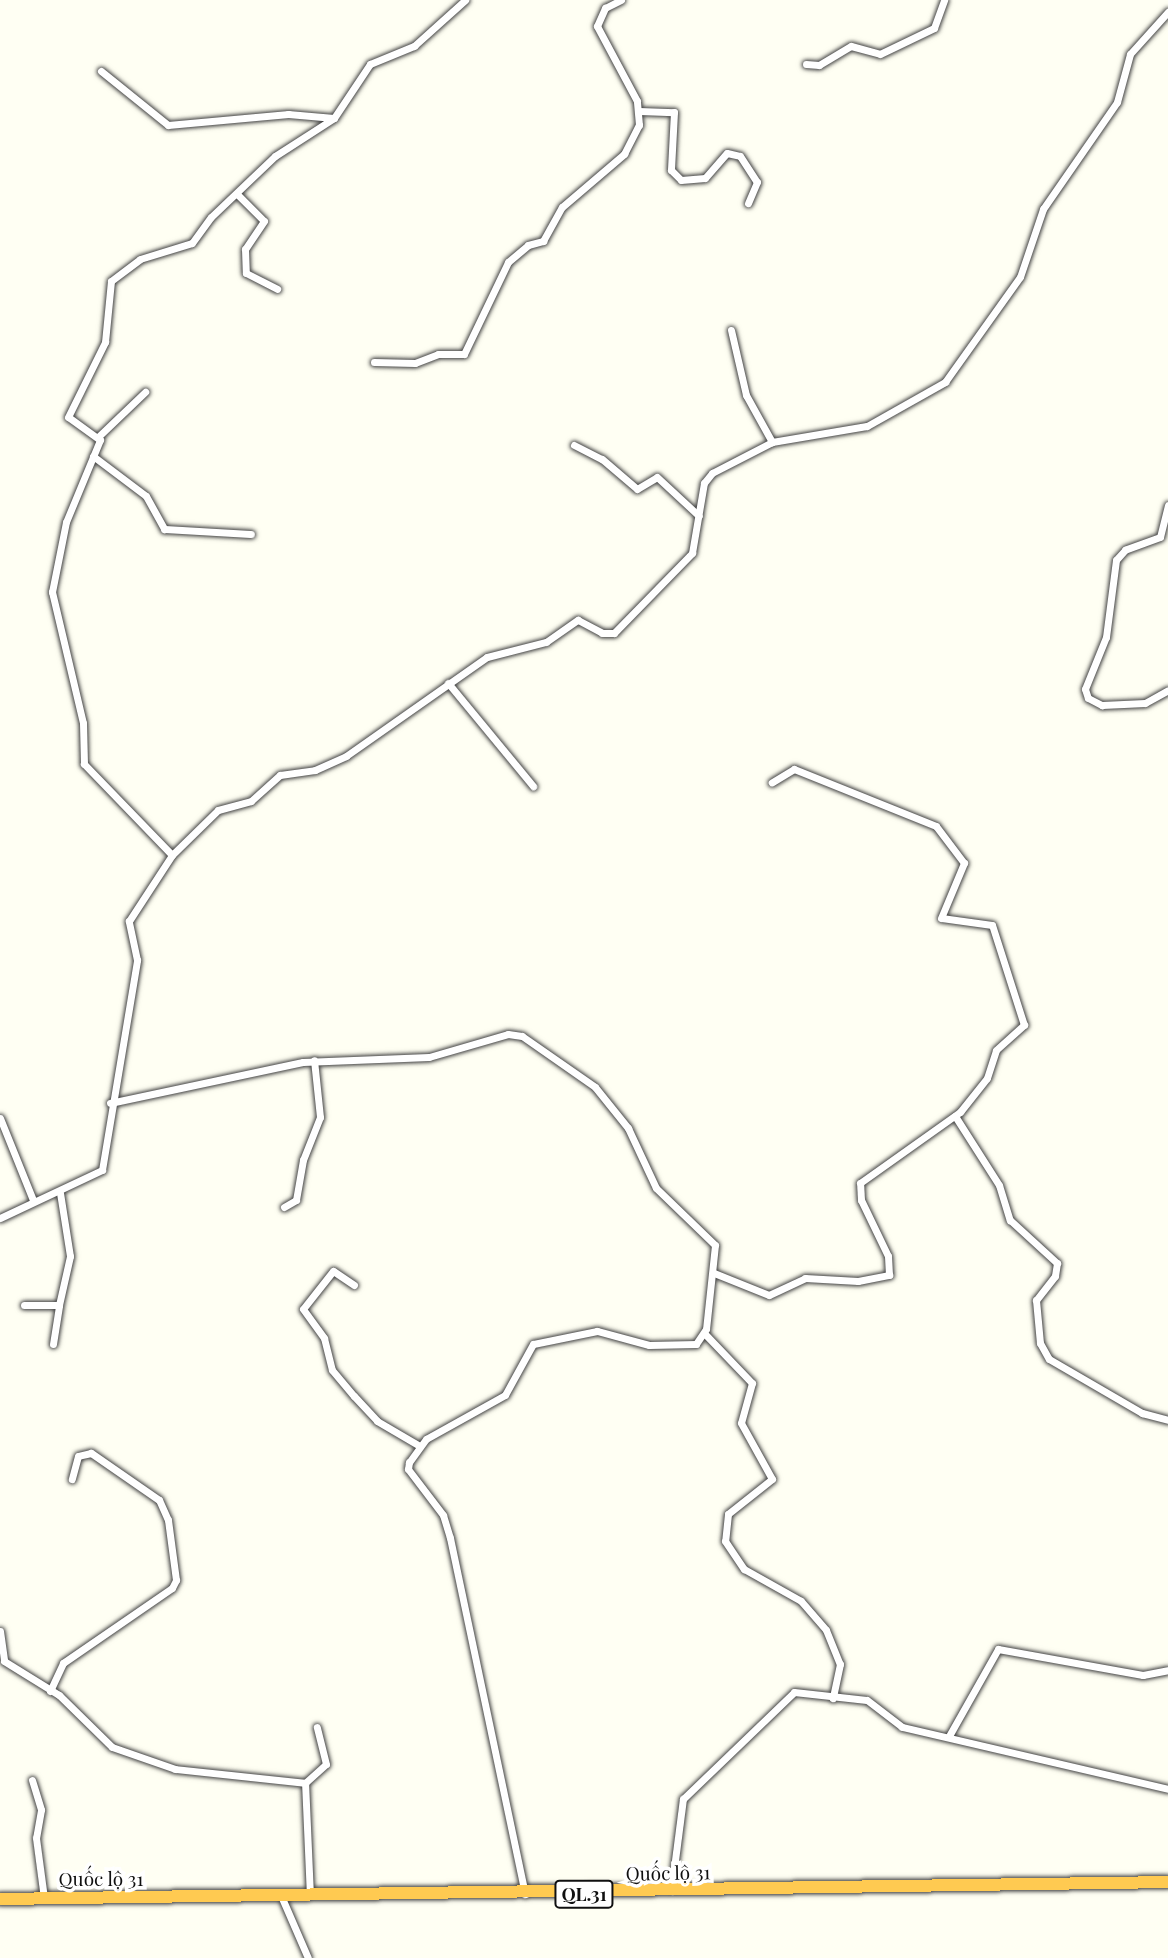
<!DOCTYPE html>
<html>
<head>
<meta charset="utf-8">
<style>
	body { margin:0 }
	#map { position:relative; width:1168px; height:1958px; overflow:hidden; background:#fffff3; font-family:"Playfair Display",serif }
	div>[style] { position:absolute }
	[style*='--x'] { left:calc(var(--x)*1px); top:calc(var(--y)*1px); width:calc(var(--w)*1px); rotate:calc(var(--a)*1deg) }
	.roads { filter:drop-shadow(0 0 2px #434343) drop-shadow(0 0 2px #434343) }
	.street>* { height:7px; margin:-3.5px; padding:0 3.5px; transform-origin:3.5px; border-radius:3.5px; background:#fff }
	.highway>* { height:12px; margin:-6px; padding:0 6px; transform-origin:6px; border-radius:6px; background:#ffca51 }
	span { translate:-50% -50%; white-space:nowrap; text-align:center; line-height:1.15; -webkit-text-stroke:7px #fff; paint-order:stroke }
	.shield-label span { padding:2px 5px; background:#fff; border:2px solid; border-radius:5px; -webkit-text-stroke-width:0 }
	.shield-label { font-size:18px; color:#101010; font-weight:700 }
	.street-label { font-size:19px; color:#101010 }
</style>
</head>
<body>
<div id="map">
	<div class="roads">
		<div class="street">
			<div style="--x:806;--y:64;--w:13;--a:4"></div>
			<div style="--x:819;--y:65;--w:37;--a:-31"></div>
			<div style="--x:851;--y:46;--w:30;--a:15"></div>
			<div style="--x:880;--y:54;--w:60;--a:-25.7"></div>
			<div style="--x:934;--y:28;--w:30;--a:-70"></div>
			<div style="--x:101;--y:71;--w:86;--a:38.9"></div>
			<div style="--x:168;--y:125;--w:121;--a:-5.2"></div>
			<div style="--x:288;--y:114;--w:46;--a:5"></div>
			<div style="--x:639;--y:111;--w:35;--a:2"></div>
			<div style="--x:674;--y:112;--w:58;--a:93"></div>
			<div style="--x:671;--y:170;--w:14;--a:45"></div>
			<div style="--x:681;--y:180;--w:24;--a:-5"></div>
			<div style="--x:705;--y:178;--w:33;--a:-49"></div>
			<div style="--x:727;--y:153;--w:13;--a:13"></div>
			<div style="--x:740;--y:156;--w:31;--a:57"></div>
			<div style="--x:757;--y:182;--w:23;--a:113"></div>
			<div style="--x:237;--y:194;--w:38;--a:45"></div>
			<div style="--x:264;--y:221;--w:34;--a:124"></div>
			<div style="--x:245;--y:249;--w:24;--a:88"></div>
			<div style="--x:246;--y:273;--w:35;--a:27"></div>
			<div style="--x:731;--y:330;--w:67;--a:77"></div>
			<div style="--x:746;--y:395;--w:54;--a:61"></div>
			<div style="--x:374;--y:362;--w:41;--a:1.4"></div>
			<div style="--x:415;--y:363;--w:25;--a:-21"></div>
			<div style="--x:438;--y:354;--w:26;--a:0"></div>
			<div style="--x:464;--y:354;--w:102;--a:-64.4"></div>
			<div style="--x:508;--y:262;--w:26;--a:-40"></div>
			<div style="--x:528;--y:245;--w:16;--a:-15"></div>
			<div style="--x:543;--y:241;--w:39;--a:-61"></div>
			<div style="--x:562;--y:207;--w:82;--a:-40.5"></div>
			<div style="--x:624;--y:154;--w:33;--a:-63"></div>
			<div style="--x:639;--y:125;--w:24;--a:-95"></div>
			<div style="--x:637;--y:101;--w:85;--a:-118.1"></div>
			<div style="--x:597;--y:26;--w:20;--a:-66"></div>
			<div style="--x:605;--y:8;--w:18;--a:-27"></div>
			<div style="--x:99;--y:436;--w:64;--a:-43.7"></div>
			<div style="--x:574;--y:445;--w:31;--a:27"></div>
			<div style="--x:602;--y:459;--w:46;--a:40.6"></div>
			<div style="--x:637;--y:489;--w:23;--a:-31"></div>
			<div style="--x:657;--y:477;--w:57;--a:42.9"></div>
			<div style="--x:93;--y:456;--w:66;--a:37"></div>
			<div style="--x:146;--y:496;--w:38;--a:61"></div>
			<div style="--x:164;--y:529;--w:87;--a:3.3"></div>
			<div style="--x:1168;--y:505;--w:33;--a:104"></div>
			<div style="--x:1160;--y:537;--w:37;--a:160"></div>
			<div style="--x:1125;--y:550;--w:13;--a:132"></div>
			<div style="--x:1116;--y:560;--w:78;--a:97.4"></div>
			<div style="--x:1106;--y:637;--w:56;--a:112"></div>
			<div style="--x:1085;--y:689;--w:9;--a:72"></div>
			<div style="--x:1088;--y:698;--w:16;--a:27"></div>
			<div style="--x:1102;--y:705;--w:43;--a:-2.7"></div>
			<div style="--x:1145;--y:703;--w:26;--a:-29"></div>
			<div style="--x:448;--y:683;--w:134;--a:50.5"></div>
			<div style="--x:172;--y:855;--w:127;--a:-134"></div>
			<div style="--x:84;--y:764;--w:41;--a:-91.4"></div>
			<div style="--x:83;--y:723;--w:135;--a:-103.3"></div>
			<div style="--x:52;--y:592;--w:71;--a:-78.7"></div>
			<div style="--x:66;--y:522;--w:89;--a:-67.5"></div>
			<div style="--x:100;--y:440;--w:39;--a:-144"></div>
			<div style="--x:68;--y:417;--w:84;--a:-63.7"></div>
			<div style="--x:105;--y:342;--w:61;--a:-84.4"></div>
			<div style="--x:111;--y:281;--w:36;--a:-37"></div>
			<div style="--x:140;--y:259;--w:54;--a:-17.1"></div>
			<div style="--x:192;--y:243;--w:32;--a:-54"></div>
			<div style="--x:211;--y:217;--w:88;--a:-43.6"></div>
			<div style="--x:275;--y:156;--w:70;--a:-32.8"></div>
			<div style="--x:334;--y:118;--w:65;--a:-56.3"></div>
			<div style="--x:370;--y:64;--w:48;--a:-22.2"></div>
			<div style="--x:414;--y:46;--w:69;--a:-42"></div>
			<div style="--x:110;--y:1103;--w:197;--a:-12"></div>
			<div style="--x:303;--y:1062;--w:126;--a:-2.3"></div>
			<div style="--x:429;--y:1057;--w:82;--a:-16.2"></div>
			<div style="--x:508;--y:1034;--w:14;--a:8"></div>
			<div style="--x:522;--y:1036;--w:89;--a:34.9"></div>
			<div style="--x:595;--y:1087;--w:53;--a:51.2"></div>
			<div style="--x:628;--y:1128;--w:66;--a:65"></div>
			<div style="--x:656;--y:1188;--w:82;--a:44"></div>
			<div style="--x:715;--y:1245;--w:84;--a:96.1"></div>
			<div style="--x:706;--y:1329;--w:18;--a:124"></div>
			<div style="--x:696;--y:1344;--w:47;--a:178.8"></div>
			<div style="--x:649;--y:1345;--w:54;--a:-164.9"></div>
			<div style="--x:597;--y:1331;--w:65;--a:168.5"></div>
			<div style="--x:533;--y:1344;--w:58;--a:118.8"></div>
			<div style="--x:505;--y:1395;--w:90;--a:150.9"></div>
			<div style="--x:426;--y:1439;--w:29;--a:126"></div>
			<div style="--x:409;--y:1462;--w:7;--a:98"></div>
			<div style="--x:408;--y:1469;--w:58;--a:52.7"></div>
			<div style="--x:443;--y:1515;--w:24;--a:73"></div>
			<div style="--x:450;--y:1538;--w:364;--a:78.1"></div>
			<div style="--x:955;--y:1116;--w:82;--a:57.5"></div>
			<div style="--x:999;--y:1185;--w:37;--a:73"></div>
			<div style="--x:1010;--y:1220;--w:64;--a:42.5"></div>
			<div style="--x:1057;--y:1263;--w:13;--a:99"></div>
			<div style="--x:1055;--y:1276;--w:31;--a:128"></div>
			<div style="--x:1036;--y:1300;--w:43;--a:84.7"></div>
			<div style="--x:1040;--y:1343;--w:18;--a:61"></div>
			<div style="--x:1049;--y:1359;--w:108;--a:30.1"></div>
			<div style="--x:1142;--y:1413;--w:27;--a:15"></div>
			<div style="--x:0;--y:1118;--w:88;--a:68.1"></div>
			<div style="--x:284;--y:1207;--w:14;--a:-30"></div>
			<div style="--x:296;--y:1200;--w:41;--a:-80.1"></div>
			<div style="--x:303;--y:1160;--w:46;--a:-68.4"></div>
			<div style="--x:320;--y:1117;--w:57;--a:-96"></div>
			<div style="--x:0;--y:1218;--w:113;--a:-25.2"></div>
			<div style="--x:102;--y:1170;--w:213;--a:-80.5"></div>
			<div style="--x:137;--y:960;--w:40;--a:-102"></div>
			<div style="--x:129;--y:921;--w:79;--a:-56.9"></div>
			<div style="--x:172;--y:855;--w:64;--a:-44.4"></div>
			<div style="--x:218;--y:810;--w:34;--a:-15"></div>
			<div style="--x:251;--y:801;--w:39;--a:-42"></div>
			<div style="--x:280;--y:775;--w:35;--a:-8"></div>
			<div style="--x:315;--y:770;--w:34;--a:-24"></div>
			<div style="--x:346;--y:756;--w:172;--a:-35.1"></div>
			<div style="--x:487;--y:657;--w:61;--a:-14.3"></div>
			<div style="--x:546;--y:642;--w:39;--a:-35"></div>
			<div style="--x:578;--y:620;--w:27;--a:28"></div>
			<div style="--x:602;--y:633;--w:12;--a:0"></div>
			<div style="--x:614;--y:633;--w:112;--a:-45.7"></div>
			<div style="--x:692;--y:553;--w:71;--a:-80.3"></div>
			<div style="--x:704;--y:483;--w:13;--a:-51"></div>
			<div style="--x:712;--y:473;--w:68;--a:-27.3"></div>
			<div style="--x:772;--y:442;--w:96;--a:-9.6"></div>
			<div style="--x:867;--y:426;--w:90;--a:-29.4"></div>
			<div style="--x:945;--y:382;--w:129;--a:-54.5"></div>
			<div style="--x:1020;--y:277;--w:72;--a:-71.3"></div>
			<div style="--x:1043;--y:209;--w:130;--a:-55.3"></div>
			<div style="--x:1117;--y:102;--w:50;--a:-74.8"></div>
			<div style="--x:1130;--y:54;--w:57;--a:-47.9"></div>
			<div style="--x:714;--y:1273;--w:59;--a:21.8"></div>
			<div style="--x:769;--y:1295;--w:40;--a:-25"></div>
			<div style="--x:805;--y:1278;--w:53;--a:3.2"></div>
			<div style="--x:858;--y:1281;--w:32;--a:-11"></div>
			<div style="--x:889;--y:1275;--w:19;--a:-93"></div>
			<div style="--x:888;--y:1256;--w:62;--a:-115.7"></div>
			<div style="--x:861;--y:1200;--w:17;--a:-93"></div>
			<div style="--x:860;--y:1183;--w:123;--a:-35.4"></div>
			<div style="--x:960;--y:1112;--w:43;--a:-51.5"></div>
			<div style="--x:987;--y:1078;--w:29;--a:-72"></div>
			<div style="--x:996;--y:1050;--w:38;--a:-42"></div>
			<div style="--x:1024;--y:1025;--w:105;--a:-107.7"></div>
			<div style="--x:992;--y:925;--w:51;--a:-172.2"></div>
			<div style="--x:941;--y:918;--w:60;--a:-67.3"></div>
			<div style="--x:964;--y:863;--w:46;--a:-127.1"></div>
			<div style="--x:936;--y:826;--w:153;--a:-158.1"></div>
			<div style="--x:794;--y:769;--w:26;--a:149"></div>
			<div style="--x:354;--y:1285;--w:25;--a:-146"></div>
			<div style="--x:333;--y:1271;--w:48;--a:128.3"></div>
			<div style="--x:303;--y:1309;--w:36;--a:54"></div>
			<div style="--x:324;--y:1338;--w:33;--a:76"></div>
			<div style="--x:332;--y:1370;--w:34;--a:50"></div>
			<div style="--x:354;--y:1396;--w:34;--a:47"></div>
			<div style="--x:377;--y:1421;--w:48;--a:30.3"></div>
			<div style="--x:24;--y:1305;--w:35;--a:0"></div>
			<div style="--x:59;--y:1305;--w:50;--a:-77.3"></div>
			<div style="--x:70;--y:1256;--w:64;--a:-99"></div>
			<div style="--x:705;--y:1334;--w:68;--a:46.2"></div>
			<div style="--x:752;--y:1383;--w:41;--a:105.4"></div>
			<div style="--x:741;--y:1423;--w:64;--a:61"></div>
			<div style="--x:772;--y:1479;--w:56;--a:141.5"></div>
			<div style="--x:728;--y:1514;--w:27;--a:96"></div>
			<div style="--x:725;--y:1541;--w:34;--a:56"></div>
			<div style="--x:744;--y:1569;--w:65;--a:29.3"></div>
			<div style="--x:801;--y:1601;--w:38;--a:49"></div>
			<div style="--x:826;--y:1630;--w:37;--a:68"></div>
			<div style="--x:840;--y:1664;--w:35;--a:102"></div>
			<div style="--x:53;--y:1344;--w:39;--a:-81"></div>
			<div style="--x:0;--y:1631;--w:30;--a:82"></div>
			<div style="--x:4;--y:1661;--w:65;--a:31.7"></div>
			<div style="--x:59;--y:1695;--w:74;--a:44.5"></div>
			<div style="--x:112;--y:1747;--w:67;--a:19.2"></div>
			<div style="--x:175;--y:1769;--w:131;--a:6.1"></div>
			<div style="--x:50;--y:1691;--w:31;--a:-65"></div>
			<div style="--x:63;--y:1663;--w:132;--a:-34.5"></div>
			<div style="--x:172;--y:1588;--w:9;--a:-63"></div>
			<div style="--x:176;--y:1580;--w:61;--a:-97.6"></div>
			<div style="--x:168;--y:1520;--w:22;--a:-114"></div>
			<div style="--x:159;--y:1500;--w:83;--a:-145.3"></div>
			<div style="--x:91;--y:1453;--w:13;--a:167"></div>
			<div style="--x:78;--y:1456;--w:24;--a:105"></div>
			<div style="--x:949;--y:1736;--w:100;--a:-60.6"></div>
			<div style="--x:998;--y:1649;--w:147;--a:10.2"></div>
			<div style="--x:1143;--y:1675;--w:25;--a:-11"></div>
			<div style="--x:32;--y:1780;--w:31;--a:73"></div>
			<div style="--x:41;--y:1810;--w:28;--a:100"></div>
			<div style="--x:36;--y:1838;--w:61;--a:82.4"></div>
			<div style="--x:671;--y:1891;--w:93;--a:-82.6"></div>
			<div style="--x:683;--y:1799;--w:154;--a:-43.9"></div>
			<div style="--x:794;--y:1692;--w:73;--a:6.3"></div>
			<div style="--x:867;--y:1700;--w:44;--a:37.6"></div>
			<div style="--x:902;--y:1727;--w:273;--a:13.1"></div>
			<div style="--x:310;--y:1896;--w:113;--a:-92.5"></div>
			<div style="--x:305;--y:1783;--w:28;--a:-42"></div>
			<div style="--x:326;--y:1764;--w:38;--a:-104"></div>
			<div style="--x:282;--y:1898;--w:65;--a:66.6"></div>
		</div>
		<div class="highway">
			<div style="--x:0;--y:1899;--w:1168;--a:-0.83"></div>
		</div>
	</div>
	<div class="shield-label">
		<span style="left:584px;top:1894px">QL.31</span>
	</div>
	<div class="street-label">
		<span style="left:668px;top:1873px;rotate:-1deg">Quốc lộ 31</span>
		<span style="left:101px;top:1879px">Quốc lộ 31</span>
	</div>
</div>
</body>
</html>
